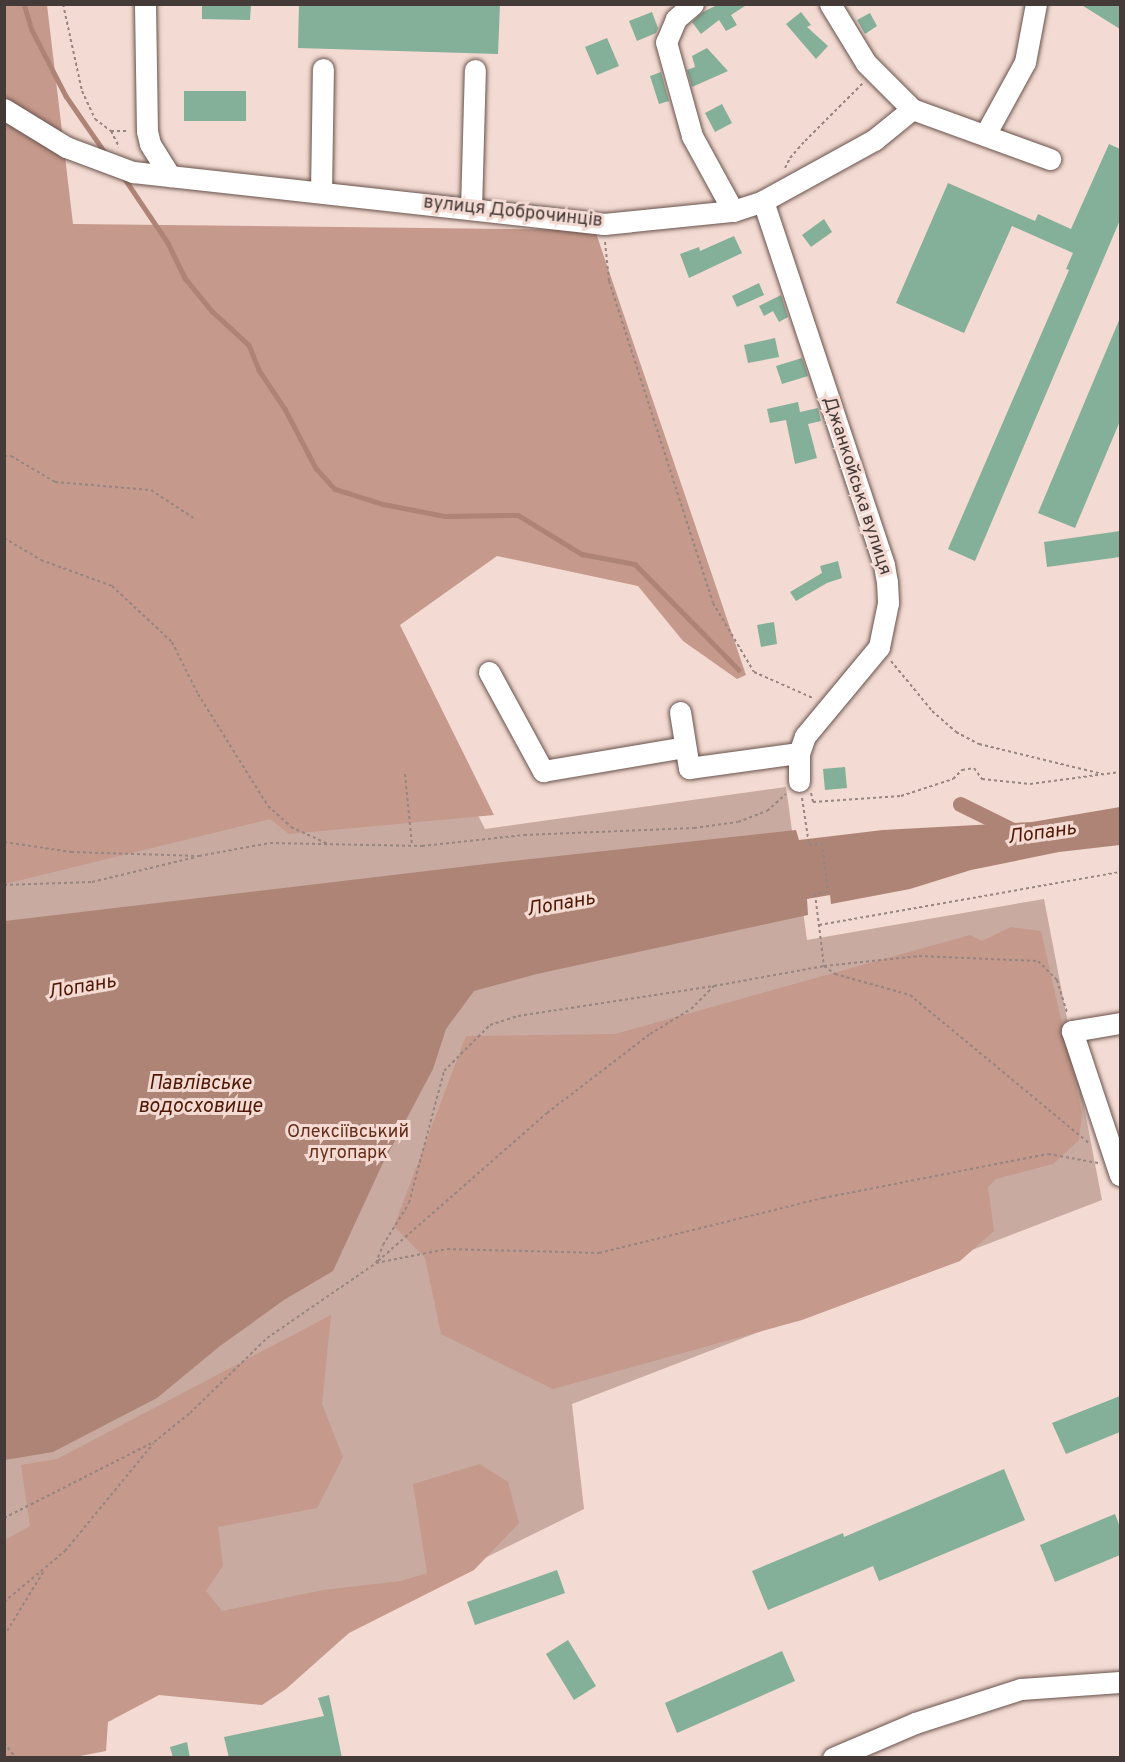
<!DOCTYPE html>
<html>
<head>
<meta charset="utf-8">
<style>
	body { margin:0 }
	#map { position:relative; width:1125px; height:1762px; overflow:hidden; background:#f3dad2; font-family:Overpass,sans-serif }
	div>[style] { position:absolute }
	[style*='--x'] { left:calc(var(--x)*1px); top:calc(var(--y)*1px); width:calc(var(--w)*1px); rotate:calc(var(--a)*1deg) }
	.green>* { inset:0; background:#c8aaa0 }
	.forest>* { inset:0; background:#c5998b }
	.water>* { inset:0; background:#ae8476 }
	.stream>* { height:4.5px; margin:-2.25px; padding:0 2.25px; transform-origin:2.25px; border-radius:2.25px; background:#ae8476 }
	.canal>* { height:15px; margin:-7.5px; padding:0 7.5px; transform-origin:7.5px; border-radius:7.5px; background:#ae8476 }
	.building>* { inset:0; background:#84af99 }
	.path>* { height:2px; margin-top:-1px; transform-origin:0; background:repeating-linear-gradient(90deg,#968580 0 3px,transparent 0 6px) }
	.roads { filter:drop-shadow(0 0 2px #67524b) drop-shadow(0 0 2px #67524b) }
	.minor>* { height:21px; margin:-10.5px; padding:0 10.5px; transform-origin:10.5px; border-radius:10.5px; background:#fff }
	span { translate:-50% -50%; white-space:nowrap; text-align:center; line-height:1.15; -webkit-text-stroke:6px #f3dad2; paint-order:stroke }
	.street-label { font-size:18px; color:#443a37 }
	.park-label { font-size:18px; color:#672f1b }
	.water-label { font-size:20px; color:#4e1804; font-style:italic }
	.frame { position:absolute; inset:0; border:6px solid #443a37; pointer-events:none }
</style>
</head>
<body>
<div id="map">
	<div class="green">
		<div style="clip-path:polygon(8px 4px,81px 271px,377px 616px,485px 829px,786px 787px,807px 940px,1044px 899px,1102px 1200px,572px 1404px,584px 1509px,248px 1675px,5px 1722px,4px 5px)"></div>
	</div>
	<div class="forest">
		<div style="clip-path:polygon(4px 5px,47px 5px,73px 224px,595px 230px,746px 675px,737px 679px,683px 641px,638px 586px,497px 556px,400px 625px,494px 815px,289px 834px,270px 819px,5px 884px)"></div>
		<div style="clip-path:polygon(1011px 927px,1041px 931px,1082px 1112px,1079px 1140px,1053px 1164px,996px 1179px,988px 1187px,994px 1231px,960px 1261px,802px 1320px,553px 1389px,441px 1334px,425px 1258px,394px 1226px,466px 1036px,615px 1034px,970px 935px,982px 941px)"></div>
		<div style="clip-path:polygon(331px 1315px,322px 1404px,343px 1457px,317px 1508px,218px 1527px,223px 1566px,206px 1591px,222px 1611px,323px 1590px,401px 1581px,427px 1573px,413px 1484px,480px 1464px,508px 1482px,519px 1523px,474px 1570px,349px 1633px,286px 1689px,262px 1705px,159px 1695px,108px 1722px,106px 1751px,75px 1757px,5px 1757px,5px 1540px,30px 1526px,21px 1465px,57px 1459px)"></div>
	</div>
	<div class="water">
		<div style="clip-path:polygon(1120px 807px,1120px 845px,1059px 852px,971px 870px,910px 889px,831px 904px,830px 895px,807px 899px,808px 915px,537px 974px,474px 991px,446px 1029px,433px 1069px,382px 1165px,333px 1271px,284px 1300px,220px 1346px,157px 1398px,53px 1452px,5px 1460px,5px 921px,494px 863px,796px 830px,799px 840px,883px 830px,1032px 822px)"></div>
	</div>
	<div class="stream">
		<div style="--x:24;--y:4;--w:27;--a:73"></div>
		<div style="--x:32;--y:30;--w:74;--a:62.7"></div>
		<div style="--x:66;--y:96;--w:70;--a:55.4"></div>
		<div style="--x:125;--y:179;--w:77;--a:56.1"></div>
		<div style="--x:168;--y:243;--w:39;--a:64"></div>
		<div style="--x:185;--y:278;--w:43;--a:50.7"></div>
		<div style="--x:212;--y:311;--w:50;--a:42.6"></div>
		<div style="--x:249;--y:345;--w:27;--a:68"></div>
		<div style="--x:259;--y:370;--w:47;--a:56.3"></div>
		<div style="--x:285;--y:409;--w:67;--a:62.3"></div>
		<div style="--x:316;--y:468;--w:28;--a:48"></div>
		<div style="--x:335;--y:489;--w:50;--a:17.4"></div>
		<div style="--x:383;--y:504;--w:63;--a:11"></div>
		<div style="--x:445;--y:516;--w:73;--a:-0.8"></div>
		<div style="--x:518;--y:515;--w:75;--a:31.4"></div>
		<div style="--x:582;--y:554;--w:54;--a:10.7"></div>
		<div style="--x:635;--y:564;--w:148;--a:45.5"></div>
	</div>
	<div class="canal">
		<div style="--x:960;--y:804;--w:64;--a:26.2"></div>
	</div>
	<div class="building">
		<div style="clip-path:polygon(202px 4px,251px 4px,250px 20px,202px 19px)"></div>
		<div style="clip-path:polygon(299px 4px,500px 4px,498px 54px,298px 48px)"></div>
		<div style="clip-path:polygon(719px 4px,748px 4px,731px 15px,737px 25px,726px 31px,719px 20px,701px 34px,692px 22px,703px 12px)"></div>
		<div style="clip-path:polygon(1080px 4px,1120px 4px,1120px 29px)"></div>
		<div style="clip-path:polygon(652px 12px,658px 28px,656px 33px,637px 41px,629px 21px)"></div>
		<div style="clip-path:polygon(801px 12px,811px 25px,807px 27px,828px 46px,816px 59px,786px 24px)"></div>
		<div style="clip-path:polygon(870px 13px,877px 26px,865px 34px,857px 20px)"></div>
		<div style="clip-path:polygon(607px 38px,619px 66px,597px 75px,585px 47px)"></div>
		<div style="clip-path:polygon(707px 48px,728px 71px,692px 87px,687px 70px,695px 67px,692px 56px)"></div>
		<div style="clip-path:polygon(661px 72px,669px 101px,659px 104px,650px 76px)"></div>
		<div style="clip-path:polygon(184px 91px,246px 91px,246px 121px,184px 121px)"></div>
		<div style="clip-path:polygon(722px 104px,732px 123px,715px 132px,705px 113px)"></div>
		<div style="clip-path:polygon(1109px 144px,1120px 149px,1120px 220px,975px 561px,948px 549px,1069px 270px,1066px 269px,1073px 253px,1012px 226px,964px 333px,896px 303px,948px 183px,1035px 221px,1038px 214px,1071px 229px)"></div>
		<div style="clip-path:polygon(824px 219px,832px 232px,811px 247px,802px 235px)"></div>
		<div style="clip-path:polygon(734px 236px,742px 253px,689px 278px,680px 254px,699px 247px,700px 251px)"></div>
		<div style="clip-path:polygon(759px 283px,764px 295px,737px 307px,732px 296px)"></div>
		<div style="clip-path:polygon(781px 295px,788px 317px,779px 322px,773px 311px,764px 316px,759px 306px)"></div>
		<div style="clip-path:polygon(1120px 318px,1120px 421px,1075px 528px,1038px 513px)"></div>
		<div style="clip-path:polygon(775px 338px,779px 357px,748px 363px,744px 345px)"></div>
		<div style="clip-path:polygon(802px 358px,808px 376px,782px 384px,776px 366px)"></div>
		<div style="clip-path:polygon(798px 402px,800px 412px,818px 408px,821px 421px,808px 424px,817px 458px,795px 464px,786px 420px,770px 423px,767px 409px)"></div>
		<div style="clip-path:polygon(1120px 531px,1120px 557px,1047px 567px,1044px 542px)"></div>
		<div style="clip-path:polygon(838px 561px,842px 578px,827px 583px,796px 601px,790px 592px,822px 573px,820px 566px)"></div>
		<div style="clip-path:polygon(774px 622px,777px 644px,761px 647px,757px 625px)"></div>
		<div style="clip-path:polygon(845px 767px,847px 788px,825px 790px,823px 769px)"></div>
		<div style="clip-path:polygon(1120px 1396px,1120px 1432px,1066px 1454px,1052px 1423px)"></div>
		<div style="clip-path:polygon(1004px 1469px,1025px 1520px,879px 1581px,873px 1566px,768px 1610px,752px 1571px,843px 1533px,844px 1537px)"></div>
		<div style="clip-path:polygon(1115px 1514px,1120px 1527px,1120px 1555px,1055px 1582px,1040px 1545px)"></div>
		<div style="clip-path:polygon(557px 1570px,565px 1593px,475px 1625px,467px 1602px)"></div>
		<div style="clip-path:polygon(568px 1640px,596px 1686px,574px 1700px,546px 1654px)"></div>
		<div style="clip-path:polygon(782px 1651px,795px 1681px,677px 1733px,665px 1703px)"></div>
		<div style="clip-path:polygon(329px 1695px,342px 1758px,229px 1758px,224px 1737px,324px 1716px,318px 1698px)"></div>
		<div style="clip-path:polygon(187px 1742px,190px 1758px,173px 1758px,170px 1747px)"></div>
	</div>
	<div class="path">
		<div style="--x:63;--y:4;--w:89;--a:77.7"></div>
		<div style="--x:82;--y:91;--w:31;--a:65"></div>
		<div style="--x:95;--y:119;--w:20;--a:37"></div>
		<div style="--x:111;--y:131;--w:18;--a:0"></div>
		<div style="--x:111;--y:131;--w:18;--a:63"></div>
		<div style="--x:785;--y:168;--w:11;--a:-63"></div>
		<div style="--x:790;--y:158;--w:23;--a:-49"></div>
		<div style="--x:805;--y:141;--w:81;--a:-45"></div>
		<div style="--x:605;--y:242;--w:39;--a:84"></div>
		<div style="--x:609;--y:281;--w:338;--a:72.1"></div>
		<div style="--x:713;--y:603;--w:80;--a:59.3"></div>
		<div style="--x:754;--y:672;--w:64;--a:23.8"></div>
		<div style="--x:4;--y:456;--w:7;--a:0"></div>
		<div style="--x:11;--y:456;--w:51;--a:30.6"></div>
		<div style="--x:55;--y:482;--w:96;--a:4.8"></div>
		<div style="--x:151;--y:490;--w:53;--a:33.4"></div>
		<div style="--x:4;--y:538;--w:43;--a:30.7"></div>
		<div style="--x:41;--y:560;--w:76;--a:20.1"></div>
		<div style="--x:112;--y:586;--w:82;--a:43"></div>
		<div style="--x:172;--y:642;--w:58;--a:63.4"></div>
		<div style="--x:198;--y:694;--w:132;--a:58"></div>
		<div style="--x:268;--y:806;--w:31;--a:42"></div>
		<div style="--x:291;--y:827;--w:41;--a:24.7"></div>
		<div style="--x:891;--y:661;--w:65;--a:50.6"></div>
		<div style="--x:932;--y:711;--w:32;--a:41"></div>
		<div style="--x:956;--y:732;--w:26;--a:28"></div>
		<div style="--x:979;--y:744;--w:127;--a:13.7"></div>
		<div style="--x:405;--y:774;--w:71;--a:84.4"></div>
		<div style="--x:811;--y:793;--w:9;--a:77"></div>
		<div style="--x:813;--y:802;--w:88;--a:-3.9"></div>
		<div style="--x:901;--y:796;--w:55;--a:-18.1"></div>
		<div style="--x:953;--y:779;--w:13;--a:-45"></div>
		<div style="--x:962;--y:770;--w:12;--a:-9"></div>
		<div style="--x:974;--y:768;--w:14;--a:54"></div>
		<div style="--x:982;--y:779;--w:48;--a:5.9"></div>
		<div style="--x:1030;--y:784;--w:91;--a:-7.6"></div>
		<div style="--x:802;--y:798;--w:48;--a:81.5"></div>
		<div style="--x:809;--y:845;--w:13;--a:-9"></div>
		<div style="--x:822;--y:843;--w:49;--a:83"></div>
		<div style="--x:828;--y:892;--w:13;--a:171"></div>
		<div style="--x:815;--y:894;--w:73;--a:82.9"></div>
		<div style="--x:824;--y:966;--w:14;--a:36"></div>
		<div style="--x:835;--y:974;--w:78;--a:15.6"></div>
		<div style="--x:910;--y:995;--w:234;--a:39.6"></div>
		<div style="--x:4;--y:842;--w:68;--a:8.5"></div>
		<div style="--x:71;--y:852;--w:128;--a:1.8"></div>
		<div style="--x:199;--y:856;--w:72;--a:-10.4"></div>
		<div style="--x:270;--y:843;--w:152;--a:1.1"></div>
		<div style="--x:422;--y:846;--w:103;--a:-6.2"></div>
		<div style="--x:524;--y:835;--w:170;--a:-2.4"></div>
		<div style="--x:694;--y:828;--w:44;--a:-7.8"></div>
		<div style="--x:738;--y:822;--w:31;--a:-21"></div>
		<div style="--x:767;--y:811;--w:25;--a:-42"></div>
		<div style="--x:4;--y:885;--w:88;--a:-2"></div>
		<div style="--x:92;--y:882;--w:107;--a:-13.5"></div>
		<div style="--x:819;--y:925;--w:306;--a:-10"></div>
		<div style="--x:378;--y:1261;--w:225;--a:-41.2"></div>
		<div style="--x:547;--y:1113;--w:130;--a:-37.5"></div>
		<div style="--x:650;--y:1034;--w:48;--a:-31.4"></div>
		<div style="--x:691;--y:1009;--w:33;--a:-45"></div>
		<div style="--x:376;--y:1263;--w:72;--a:-11.2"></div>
		<div style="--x:447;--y:1249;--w:152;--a:1.5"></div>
		<div style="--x:599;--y:1253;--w:231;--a:-13.8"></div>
		<div style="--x:823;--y:1198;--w:229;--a:-11.1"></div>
		<div style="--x:1048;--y:1154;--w:51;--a:10.2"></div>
		<div style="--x:4;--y:1518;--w:168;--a:-26.9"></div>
		<div style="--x:154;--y:1442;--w:46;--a:-38.9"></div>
		<div style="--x:190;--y:1413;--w:107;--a:-44.2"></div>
		<div style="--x:267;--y:1338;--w:132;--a:-34.5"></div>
		<div style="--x:376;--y:1263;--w:19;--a:-69"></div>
		<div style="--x:383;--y:1245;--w:49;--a:-58.2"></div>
		<div style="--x:409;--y:1203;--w:137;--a:-75.1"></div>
		<div style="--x:444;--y:1071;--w:65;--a:-45"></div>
		<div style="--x:490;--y:1025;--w:29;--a:-18"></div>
		<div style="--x:518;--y:1016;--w:198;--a:-8.7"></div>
		<div style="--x:714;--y:986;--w:112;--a:-10.3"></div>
		<div style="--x:824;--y:966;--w:96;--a:-6"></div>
		<div style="--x:919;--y:956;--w:119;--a:2.4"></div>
		<div style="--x:1038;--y:961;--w:27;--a:45"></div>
		<div style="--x:1057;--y:980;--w:34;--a:73"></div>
		<div style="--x:4;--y:1602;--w:80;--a:-39.9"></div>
		<div style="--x:65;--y:1551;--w:139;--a:-50.6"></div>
		<div style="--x:4;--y:1636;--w:75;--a:-58.6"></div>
		<div style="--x:4;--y:1743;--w:19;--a:51"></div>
	</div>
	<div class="roads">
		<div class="minor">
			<div style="--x:145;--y:4;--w:127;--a:89.1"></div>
			<div style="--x:147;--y:131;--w:13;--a:77"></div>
			<div style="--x:150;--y:144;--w:38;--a:58"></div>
			<div style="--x:693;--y:4;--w:23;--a:139"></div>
			<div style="--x:676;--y:19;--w:25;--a:113"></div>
			<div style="--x:666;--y:42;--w:98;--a:74.5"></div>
			<div style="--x:692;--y:136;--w:85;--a:61.3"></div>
			<div style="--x:830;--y:4;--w:69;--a:58.6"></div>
			<div style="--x:866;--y:63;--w:65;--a:45"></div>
			<div style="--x:912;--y:109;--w:147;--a:19.9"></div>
			<div style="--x:4;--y:109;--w:73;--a:31.5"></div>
			<div style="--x:66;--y:147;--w:72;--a:20.5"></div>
			<div style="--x:133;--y:172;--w:474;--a:6.3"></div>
			<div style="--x:604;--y:224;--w:130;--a:-5.8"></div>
			<div style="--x:733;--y:211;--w:32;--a:-18"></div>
			<div style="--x:763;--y:201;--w:127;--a:-28.8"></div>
			<div style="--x:874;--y:140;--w:49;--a:-39.2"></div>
			<div style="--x:985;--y:135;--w:83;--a:-61.3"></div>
			<div style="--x:1025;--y:62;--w:59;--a:-79.3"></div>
			<div style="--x:321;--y:192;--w:123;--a:-89.1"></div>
			<div style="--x:763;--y:201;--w:384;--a:71.6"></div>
			<div style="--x:884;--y:565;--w:17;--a:80"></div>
			<div style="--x:887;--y:582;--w:21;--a:87"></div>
			<div style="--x:888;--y:603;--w:45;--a:101.6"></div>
			<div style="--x:879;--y:647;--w:116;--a:129.7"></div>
			<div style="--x:805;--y:736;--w:18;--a:109"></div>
			<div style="--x:799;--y:753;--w:28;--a:90"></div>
			<div style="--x:471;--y:209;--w:139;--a:-88.4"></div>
			<div style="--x:489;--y:672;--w:113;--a:61.4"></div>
			<div style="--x:543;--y:771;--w:144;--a:-9.6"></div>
			<div style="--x:680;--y:712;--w:57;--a:80.9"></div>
			<div style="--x:689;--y:768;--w:111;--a:-7.8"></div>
			<div style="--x:1120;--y:1023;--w:49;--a:170.5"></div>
			<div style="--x:1072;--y:1031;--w:152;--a:71.6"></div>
			<div style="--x:833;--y:1758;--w:89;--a:-23.1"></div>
			<div style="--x:915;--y:1723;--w:111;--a:-17.8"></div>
			<div style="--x:1021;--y:1689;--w:99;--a:-4"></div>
		</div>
	</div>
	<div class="street-label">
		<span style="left:513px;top:213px;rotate:6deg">вулиця Доброчинців</span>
		<span style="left:856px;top:486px;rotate:72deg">Джанкойська вулиця</span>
	</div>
	<div class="park-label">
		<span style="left:348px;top:1144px">Олексіївський<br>лугопарк</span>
	</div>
	<div class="water-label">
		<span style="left:1042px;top:834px;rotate:-8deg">Лопань</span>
		<span style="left:561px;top:905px;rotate:-10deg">Лопань</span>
		<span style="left:82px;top:988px;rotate:-10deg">Лопань</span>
		<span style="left:200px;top:1096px">Павлівське<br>водосховище</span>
	</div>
	<div class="frame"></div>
</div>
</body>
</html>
